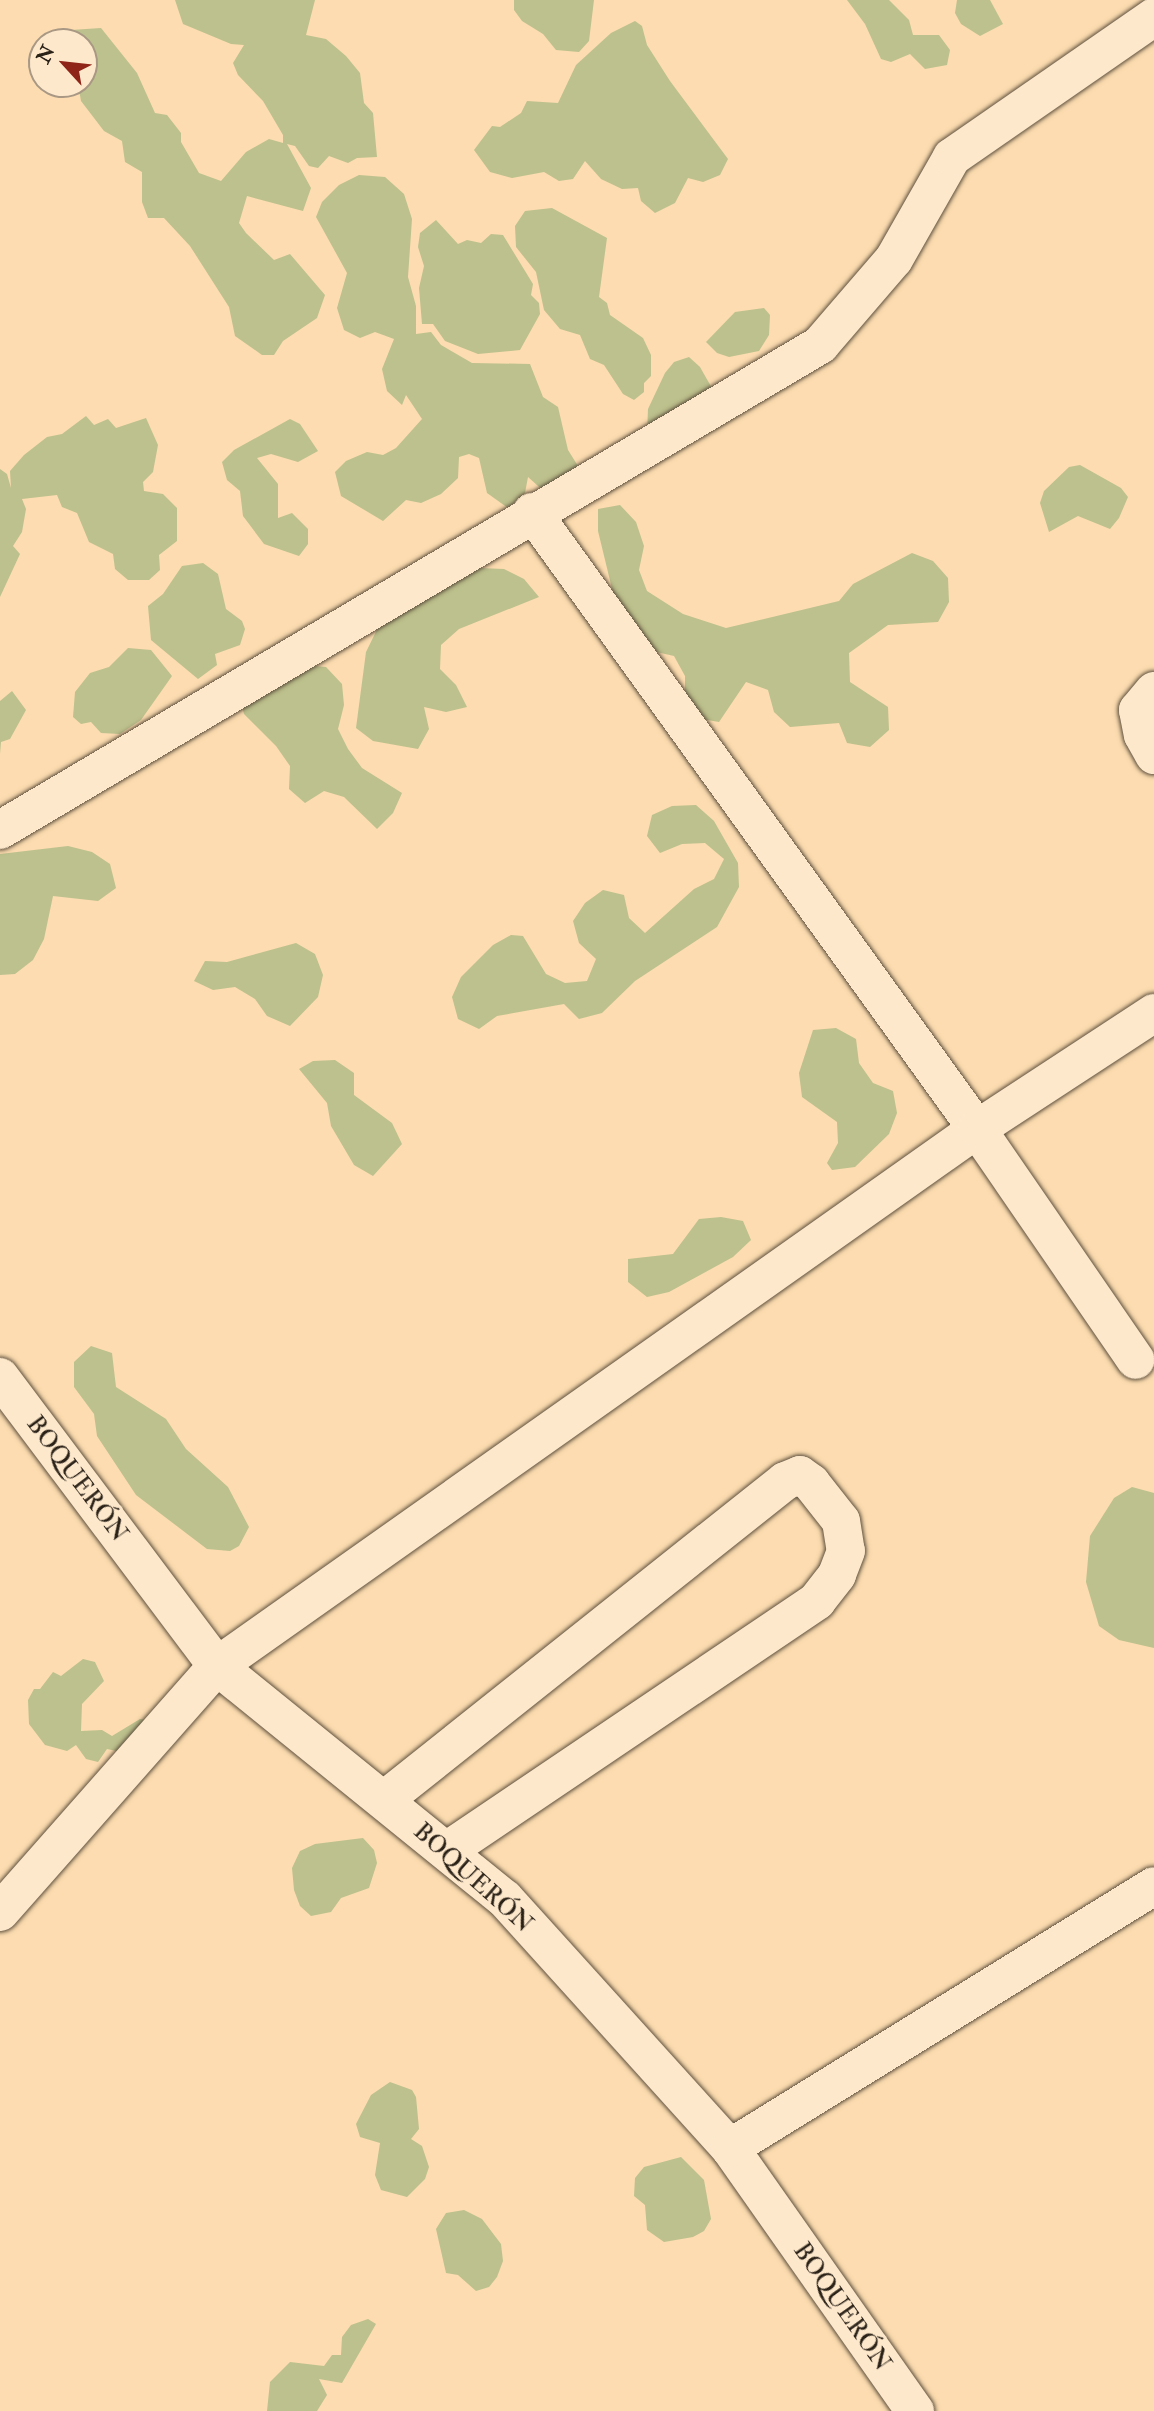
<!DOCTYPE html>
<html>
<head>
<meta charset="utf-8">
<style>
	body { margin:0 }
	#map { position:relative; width:1154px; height:2411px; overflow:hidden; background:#fcdcb0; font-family:"IM FELL Double Pica",serif }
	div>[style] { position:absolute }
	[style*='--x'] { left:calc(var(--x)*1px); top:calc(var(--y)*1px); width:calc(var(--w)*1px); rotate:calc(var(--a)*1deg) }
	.green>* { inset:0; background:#bdc18d }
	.roads { filter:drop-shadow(0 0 2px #5e503d) drop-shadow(0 0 2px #5e503d) }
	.minor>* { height:38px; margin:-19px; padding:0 19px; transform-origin:19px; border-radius:19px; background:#fde8cc }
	span { translate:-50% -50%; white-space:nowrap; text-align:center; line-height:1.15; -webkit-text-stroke:6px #fde8cc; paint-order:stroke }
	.street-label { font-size:24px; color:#2a2117 }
	.north { position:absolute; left:28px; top:28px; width:70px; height:70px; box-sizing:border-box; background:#fde8cc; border:2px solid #a99884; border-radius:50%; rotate:297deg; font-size:19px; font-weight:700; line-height:28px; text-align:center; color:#2a2117 }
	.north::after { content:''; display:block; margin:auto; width:24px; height:32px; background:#8f2418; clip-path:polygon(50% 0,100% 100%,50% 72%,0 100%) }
</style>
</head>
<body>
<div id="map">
	<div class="green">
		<div style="clip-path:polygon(175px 0,315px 0,306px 35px,326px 39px,346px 56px,360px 73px,364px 103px,373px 113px,377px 157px,357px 158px,348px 163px,329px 156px,318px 168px,309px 166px,295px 146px,287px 144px,311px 188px,303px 211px,247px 196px,239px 223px,246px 233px,274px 260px,290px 254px,325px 295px,317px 318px,283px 341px,274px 355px,262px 355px,235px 336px,229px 307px,190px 246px,164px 218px,148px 218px,142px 202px,142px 172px,125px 162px,122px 141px,104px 131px,81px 101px,78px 84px,84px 84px,84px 42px,64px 42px,71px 30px,101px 28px,137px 73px,155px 113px,167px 115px,181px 133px,181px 142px,199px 173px,221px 181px,246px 152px,269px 139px,283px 143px,283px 135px,263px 101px,238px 75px,233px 63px,244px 45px,231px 44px,183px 24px)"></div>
		<div style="clip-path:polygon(514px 0,594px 0,589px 41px,579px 52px,556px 50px,543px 34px,522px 21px,514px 10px)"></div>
		<div style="clip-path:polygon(847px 0,889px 0,909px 20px,913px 35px,939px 35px,950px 50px,947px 65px,925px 69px,910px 54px,891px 62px,881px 59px,865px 24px)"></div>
		<div style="clip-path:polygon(957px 0,990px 0,1003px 24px,980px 36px,961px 24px,955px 13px)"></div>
		<div style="clip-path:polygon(635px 21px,642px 26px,647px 45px,670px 81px,728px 159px,720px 175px,703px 182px,688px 178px,675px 203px,655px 213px,641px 201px,638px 188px,622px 189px,601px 179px,585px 161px,573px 179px,559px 181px,544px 172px,512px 178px,490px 172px,474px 150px,492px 126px,500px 127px,521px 113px,527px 101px,558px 103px,576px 65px,611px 33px)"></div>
		<div style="clip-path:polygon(359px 175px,385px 177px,404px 194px,412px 219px,408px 277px,416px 306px,416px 334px,431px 332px,441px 345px,472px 363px,530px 364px,543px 397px,558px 407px,568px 450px,583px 474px,556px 502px,528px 477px,525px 493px,508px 508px,487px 493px,479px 458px,469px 454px,459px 457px,458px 478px,441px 494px,421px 503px,406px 500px,383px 521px,341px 496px,335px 472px,346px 461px,367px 452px,383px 455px,396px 448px,422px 419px,406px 395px,402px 405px,387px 391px,382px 369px,394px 339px,375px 332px,360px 338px,344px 330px,337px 308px,347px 273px,316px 217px,322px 202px,339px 185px)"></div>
		<div style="clip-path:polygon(552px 208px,607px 238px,599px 297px,607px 303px,610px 315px,643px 338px,651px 355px,651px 376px,644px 383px,644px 392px,634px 400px,623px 394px,604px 365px,590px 359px,580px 335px,560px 329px,544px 310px,536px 272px,516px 247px,515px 226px,525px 211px)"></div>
		<div style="clip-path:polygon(436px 220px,458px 244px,467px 240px,481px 243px,491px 234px,503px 235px,533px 284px,531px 295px,539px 303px,540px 314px,520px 350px,478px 354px,445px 341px,433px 324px,422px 324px,419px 288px,424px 266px,418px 247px,420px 233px)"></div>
		<div style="clip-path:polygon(764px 308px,770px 315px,769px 335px,759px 351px,729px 357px,717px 353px,706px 342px,735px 312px)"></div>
		<div style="clip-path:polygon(689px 357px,700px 367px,713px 390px,647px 435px,648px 409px,665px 373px,674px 362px)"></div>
		<div style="clip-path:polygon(86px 416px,94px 425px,108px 419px,116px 428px,146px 418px,158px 445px,153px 472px,143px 482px,144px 491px,163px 494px,177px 508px,177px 541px,159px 555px,160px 570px,149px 580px,128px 580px,115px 569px,113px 554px,89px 542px,77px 513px,62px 507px,57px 495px,22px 499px,26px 509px,22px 532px,13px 546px,20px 554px,0 597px,0 469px,7px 474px,11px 488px,10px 471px,24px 455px,47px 437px,62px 434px)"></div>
		<div style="clip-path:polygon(290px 419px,300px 424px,318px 451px,298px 462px,271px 454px,257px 458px,278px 484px,278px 518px,292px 513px,308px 529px,308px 544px,299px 556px,264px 544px,243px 516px,240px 491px,227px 480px,222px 462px,234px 450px)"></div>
		<div style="clip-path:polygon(1080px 465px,1121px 488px,1128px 497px,1119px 518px,1110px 529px,1078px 516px,1049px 532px,1040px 503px,1044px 491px,1069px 467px)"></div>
		<div style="clip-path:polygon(620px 505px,636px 522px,644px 546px,639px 570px,647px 591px,683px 614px,726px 628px,839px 601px,853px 584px,912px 553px,933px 561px,948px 578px,949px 602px,938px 622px,888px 625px,849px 653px,850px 682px,888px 707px,889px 730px,870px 747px,847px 743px,839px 723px,790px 727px,774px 712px,768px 690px,746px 682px,719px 722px,696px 718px,685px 698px,685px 676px,674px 656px,652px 651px,614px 597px,598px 531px,598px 509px)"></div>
		<div style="clip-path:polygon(203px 563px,218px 574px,226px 609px,242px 621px,245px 629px,240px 645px,215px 654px,217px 665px,198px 679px,151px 640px,148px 606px,163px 594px,182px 566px)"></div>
		<div style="clip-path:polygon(456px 567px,504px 569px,524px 579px,539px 597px,459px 629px,441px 645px,440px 669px,456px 685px,467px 707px,446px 712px,424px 707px,429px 729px,418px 749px,373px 741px,356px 728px,366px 652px,393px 597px)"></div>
		<div style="clip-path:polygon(128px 648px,151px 650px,172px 676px,141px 720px,120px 734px,101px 733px,91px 722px,81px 724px,73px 717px,75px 692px,90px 673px,109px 667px)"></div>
		<div style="clip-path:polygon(303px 665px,326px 667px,342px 684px,344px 705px,338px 729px,348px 749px,362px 768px,402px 793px,393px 813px,377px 829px,344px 797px,324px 791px,305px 803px,289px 789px,290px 766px,276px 746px,244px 714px,236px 684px)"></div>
		<div style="clip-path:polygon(12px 691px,26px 710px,10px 739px,1px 742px,0 754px,0 701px)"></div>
		<div style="clip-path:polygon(696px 805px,714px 821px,738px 863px,739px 887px,717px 927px,635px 981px,602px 1013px,579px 1019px,564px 1004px,497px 1016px,479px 1029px,458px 1019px,452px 997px,461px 977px,493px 945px,511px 935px,523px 936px,546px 974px,565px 983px,587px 981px,596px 959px,579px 943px,573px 921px,585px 903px,603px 890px,624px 895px,629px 918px,645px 933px,694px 889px,714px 879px,724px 859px,705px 843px,682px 844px,660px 853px,647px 836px,652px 815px,672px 806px)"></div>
		<div style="clip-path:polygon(68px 846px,92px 852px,110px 864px,116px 888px,98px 901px,53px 896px,44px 939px,33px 960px,15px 974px,0 975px,0 854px)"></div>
		<div style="clip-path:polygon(296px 943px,315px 954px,323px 975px,318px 997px,290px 1026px,267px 1016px,255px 999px,235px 987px,213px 990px,194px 981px,205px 961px,227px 962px)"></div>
		<div style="clip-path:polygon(836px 1028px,856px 1039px,859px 1063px,873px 1083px,893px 1091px,897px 1113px,889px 1134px,855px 1167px,832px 1170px,827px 1163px,838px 1143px,837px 1122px,802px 1097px,799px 1073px,813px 1030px)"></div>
		<div style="clip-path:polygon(335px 1060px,354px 1073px,354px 1095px,392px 1123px,402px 1144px,373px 1176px,354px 1165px,331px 1126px,327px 1103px,299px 1069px,313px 1061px)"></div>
		<div style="clip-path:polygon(721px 1217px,743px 1221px,751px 1240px,733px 1257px,669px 1292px,647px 1297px,628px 1282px,628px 1259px,673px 1254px,699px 1219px)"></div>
		<div style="clip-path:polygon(91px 1346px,112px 1353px,116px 1387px,166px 1419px,186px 1449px,228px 1487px,249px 1527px,239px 1546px,230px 1551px,207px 1549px,136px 1495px,97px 1436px,94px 1414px,74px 1387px,74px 1362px)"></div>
		<div style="clip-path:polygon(1132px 1487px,1154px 1493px,1154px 1648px,1119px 1640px,1099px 1626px,1086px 1582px,1090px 1536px,1114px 1498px)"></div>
		<div style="clip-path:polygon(83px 1659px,95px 1662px,104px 1681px,82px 1704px,81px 1731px,102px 1730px,112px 1736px,140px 1719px,148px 1720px,121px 1752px,107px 1749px,98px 1762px,86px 1759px,76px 1745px,67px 1751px,45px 1745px,29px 1724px,28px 1700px,34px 1689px,40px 1689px,53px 1672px,61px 1676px)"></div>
		<div style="clip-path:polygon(363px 1838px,374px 1850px,377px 1863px,369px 1888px,341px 1898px,331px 1912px,311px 1916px,300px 1906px,294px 1890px,292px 1868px,300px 1851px,315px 1844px)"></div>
		<div style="clip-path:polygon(390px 2082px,412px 2090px,416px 2097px,419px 2129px,411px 2139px,422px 2146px,429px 2167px,425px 2179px,407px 2197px,381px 2190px,375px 2175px,380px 2143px,360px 2137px,356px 2124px,371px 2095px)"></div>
		<div style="clip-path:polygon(681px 2157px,704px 2180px,711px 2219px,704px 2231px,693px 2237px,664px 2242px,647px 2230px,645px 2205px,634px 2196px,635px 2178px,644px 2167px)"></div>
		<div style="clip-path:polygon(464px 2210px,482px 2219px,501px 2244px,503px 2261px,497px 2277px,489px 2287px,476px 2291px,458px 2275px,446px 2273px,436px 2229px,446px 2213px)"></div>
		<div style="clip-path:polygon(368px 2319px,376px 2324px,342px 2383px,319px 2379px,327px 2395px,317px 2411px,267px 2411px,270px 2382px,290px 2362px,324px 2366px,332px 2355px,341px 2355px,342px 2337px,351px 2325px)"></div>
	</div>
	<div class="roads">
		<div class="minor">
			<div style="--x:532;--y:512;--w:761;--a:54.2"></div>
			<div style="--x:977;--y:1129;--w:280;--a:55.5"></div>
			<div style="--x:1154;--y:691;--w:25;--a:130"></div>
			<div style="--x:1138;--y:710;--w:25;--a:79"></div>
			<div style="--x:1143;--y:735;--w:23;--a:61"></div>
			<div style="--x:0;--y:830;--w:953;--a:-30.6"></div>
			<div style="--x:820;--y:345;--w:113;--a:-49.3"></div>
			<div style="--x:894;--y:259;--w:117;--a:-60.4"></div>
			<div style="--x:952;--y:157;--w:246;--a:-34.7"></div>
			<div style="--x:0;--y:1377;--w:361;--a:53.1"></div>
			<div style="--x:217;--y:1666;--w:370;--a:39"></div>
			<div style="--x:505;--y:1899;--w:336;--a:47.9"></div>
			<div style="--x:730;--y:2148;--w:322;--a:54.9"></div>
			<div style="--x:384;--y:1800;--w:512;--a:-38.5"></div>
			<div style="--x:785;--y:1481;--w:16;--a:-22"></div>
			<div style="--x:800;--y:1475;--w:14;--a:36"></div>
			<div style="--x:811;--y:1483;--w:48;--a:51.7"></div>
			<div style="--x:841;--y:1521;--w:30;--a:81"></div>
			<div style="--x:846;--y:1551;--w:26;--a:111"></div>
			<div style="--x:837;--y:1575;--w:33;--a:128"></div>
			<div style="--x:817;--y:1601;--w:447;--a:146"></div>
			<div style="--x:0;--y:1912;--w:328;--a:-48.6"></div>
			<div style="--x:217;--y:1666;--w:931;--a:-35.24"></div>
			<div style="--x:977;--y:1129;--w:212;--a:-33.2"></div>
			<div style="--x:730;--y:2148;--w:498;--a:-31.7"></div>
		</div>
	</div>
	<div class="street-label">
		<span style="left:77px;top:1479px;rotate:53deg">BOQUERÓN</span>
		<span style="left:473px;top:1878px;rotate:42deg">BOQUERÓN</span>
		<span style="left:842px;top:2307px;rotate:55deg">BOQUERÓN</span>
	</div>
	<div class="north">N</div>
</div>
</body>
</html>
